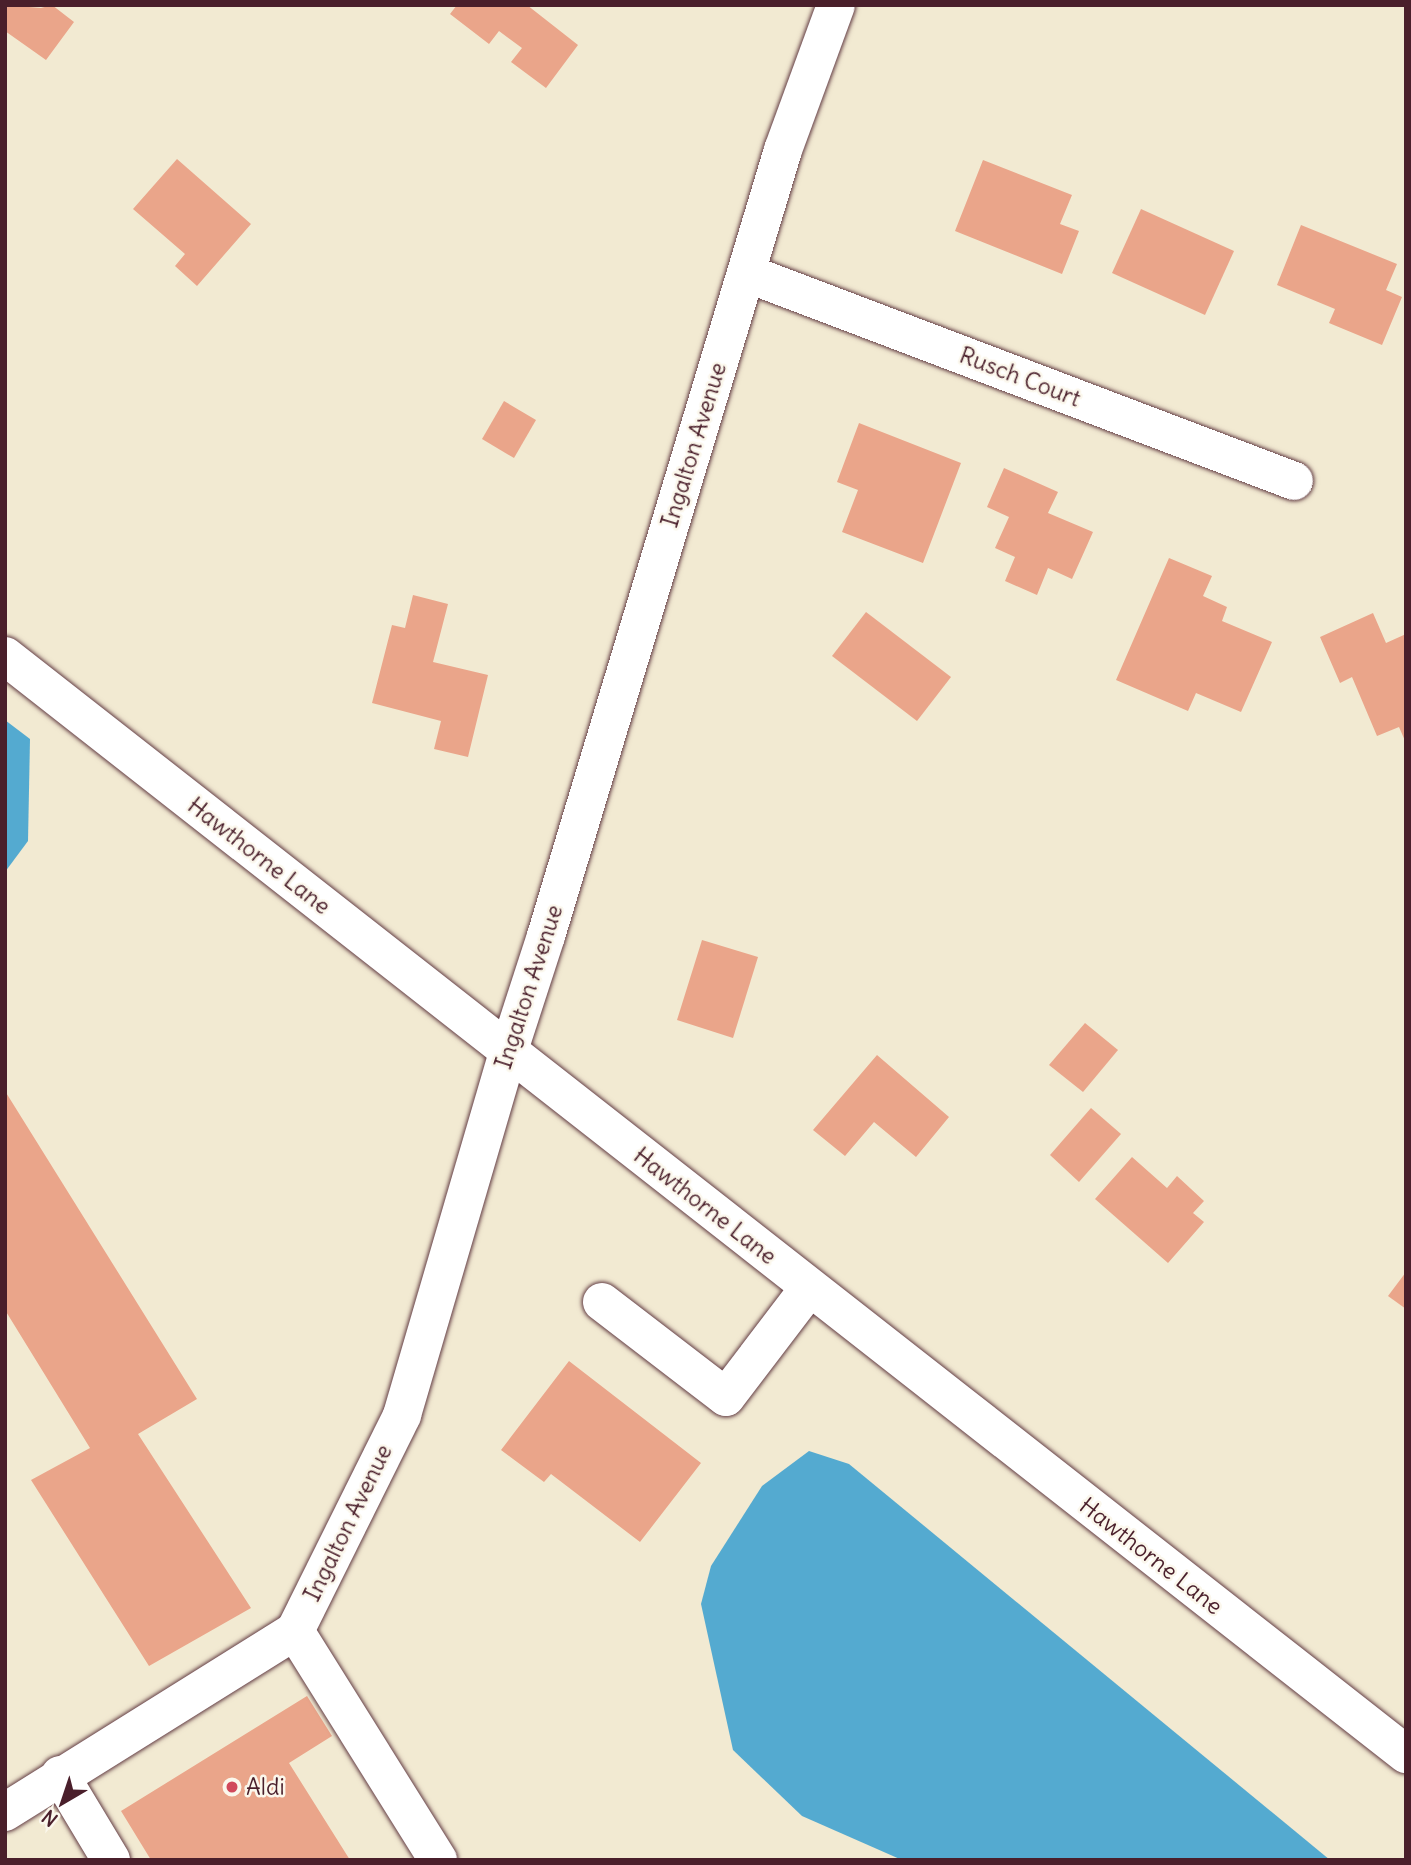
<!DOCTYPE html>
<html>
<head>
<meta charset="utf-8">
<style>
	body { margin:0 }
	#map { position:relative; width:1411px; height:1865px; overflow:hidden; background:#f2ead2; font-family:Delius,sans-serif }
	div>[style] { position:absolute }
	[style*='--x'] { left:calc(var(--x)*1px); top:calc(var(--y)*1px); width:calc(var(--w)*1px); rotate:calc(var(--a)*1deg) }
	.water>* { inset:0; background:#54aad0 }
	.building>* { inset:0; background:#eaa58a }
	.roads { filter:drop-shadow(0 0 2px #633d44) drop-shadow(0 0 2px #633d44) }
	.minor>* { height:38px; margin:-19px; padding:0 19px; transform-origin:19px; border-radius:19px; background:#fff }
	.dots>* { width:19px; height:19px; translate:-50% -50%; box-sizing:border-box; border:4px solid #fbf7ec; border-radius:50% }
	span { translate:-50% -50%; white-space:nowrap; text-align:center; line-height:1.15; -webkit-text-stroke:5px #fbf7ec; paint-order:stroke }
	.street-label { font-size:23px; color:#4a1f2b }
	.poi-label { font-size:23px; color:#4a1f2b }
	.left { translate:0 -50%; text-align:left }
	.frame { position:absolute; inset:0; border:7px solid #4a1f2b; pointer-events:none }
	.north { position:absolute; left:28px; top:1767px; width:70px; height:70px; -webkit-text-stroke:5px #fbf7ec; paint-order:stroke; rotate:219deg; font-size:19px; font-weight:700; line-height:28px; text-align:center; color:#4a1f2b }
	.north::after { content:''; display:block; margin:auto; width:24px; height:32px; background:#4a1f2b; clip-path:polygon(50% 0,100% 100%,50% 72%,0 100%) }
</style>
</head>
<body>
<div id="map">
	<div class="water">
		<div style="clip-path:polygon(5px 720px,30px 739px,28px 841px,5px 872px)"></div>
		<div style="clip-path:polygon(809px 1451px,849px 1464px,1330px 1860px,902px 1860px,802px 1816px,733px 1750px,701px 1604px,711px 1566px,762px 1486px)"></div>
	</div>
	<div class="building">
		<div style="clip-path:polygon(5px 5px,41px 8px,52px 5px,74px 22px,46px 60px,5px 31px)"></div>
		<div style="clip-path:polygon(457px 5px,527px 5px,578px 45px,546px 88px,511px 62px,522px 48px,499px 31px,489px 44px,450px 14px)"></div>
		<div style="clip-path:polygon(177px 159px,251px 224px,197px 286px,175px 266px,185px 254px,133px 209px)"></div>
		<div style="clip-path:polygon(983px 160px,1072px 195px,1060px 224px,1079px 231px,1062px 274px,955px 231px)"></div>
		<div style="clip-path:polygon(1141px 209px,1234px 251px,1205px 315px,1112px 273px)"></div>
		<div style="clip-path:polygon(1301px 225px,1397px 264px,1386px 290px,1402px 297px,1382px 345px,1329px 323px,1335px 309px,1277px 285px)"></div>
		<div style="clip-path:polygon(504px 401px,536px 420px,514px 458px,482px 439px)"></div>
		<div style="clip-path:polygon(859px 423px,961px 463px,923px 563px,842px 532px,858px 490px,837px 482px)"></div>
		<div style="clip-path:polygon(1004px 468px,1058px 492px,1048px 513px,1093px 532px,1072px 579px,1048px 568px,1037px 595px,1005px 581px,1015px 557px,995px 548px,1009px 517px,987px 507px)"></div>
		<div style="clip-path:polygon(1169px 558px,1212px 576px,1203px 596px,1227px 607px,1222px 621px,1272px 642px,1241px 712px,1196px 693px,1188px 711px,1116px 680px)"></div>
		<div style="clip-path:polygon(413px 595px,448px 604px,433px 662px,488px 675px,468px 757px,434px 749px,441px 721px,372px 703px,392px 625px,405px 628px)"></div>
		<div style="clip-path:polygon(866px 612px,951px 677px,917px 721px,832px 656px)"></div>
		<div style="clip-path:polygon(1373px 613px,1386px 643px,1406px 634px,1406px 743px,1399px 727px,1377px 736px,1352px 677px,1340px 683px,1320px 637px)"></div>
		<div style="clip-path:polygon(702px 940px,758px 957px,733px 1038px,677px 1020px)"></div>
		<div style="clip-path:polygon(1085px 1023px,1118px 1050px,1083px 1092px,1049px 1065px)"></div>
		<div style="clip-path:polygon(877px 1055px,949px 1117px,916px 1157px,874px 1122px,845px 1156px,813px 1130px)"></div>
		<div style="clip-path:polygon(5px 1091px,197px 1399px,138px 1434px,251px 1608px,149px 1666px,31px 1480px,90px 1448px,5px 1310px)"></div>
		<div style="clip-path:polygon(1091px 1108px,1121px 1134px,1079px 1182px,1050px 1155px)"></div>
		<div style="clip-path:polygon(1132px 1157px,1167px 1188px,1177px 1176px,1204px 1201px,1193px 1213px,1204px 1222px,1168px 1263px,1095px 1199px)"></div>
		<div style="clip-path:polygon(1406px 1272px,1406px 1309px,1388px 1296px)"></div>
		<div style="clip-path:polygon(569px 1361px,701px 1463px,640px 1542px,551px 1474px,544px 1482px,501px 1450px)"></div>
		<div style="clip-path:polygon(307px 1696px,332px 1736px,289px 1763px,350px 1860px,151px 1860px,121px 1811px)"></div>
	</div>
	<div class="roads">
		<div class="minor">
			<div style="--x:746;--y:273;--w:586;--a:20.78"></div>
			<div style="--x:5;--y:656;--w:1780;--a:38.09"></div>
			<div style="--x:602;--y:1302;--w:156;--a:37.5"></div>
			<div style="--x:726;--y:1397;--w:137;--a:-52.7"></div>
			<div style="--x:295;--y:1631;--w:270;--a:58"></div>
			<div style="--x:60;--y:1775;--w:99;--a:59"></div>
			<div style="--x:5;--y:1812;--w:342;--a:-32"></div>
			<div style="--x:295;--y:1631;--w:241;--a:-63.6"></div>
			<div style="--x:402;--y:1415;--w:377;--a:-73.7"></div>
			<div style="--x:508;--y:1053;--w:123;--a:-72"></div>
			<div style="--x:546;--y:936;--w:821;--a:-73.22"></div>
			<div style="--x:783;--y:150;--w:154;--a:-69.9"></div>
		</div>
	</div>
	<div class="dots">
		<div style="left:232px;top:1787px;background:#d1495b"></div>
	</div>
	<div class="street-label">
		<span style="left:1020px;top:377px;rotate:21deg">Rusch Court</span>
		<span style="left:694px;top:445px;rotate:-73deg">Ingalton Avenue</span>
		<span style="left:259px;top:856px;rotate:38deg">Hawthorne Lane</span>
		<span style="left:529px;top:987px;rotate:-72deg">Ingalton Avenue</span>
		<span style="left:705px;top:1206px;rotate:38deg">Hawthorne Lane</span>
		<span style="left:348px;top:1523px;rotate:-64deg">Ingalton Avenue</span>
		<span style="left:1151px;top:1556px;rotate:38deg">Hawthorne Lane</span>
	</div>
	<div class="poi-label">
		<span class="left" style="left:246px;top:1787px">Aldi</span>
	</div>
	<div class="frame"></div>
	<div class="north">N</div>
</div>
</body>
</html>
